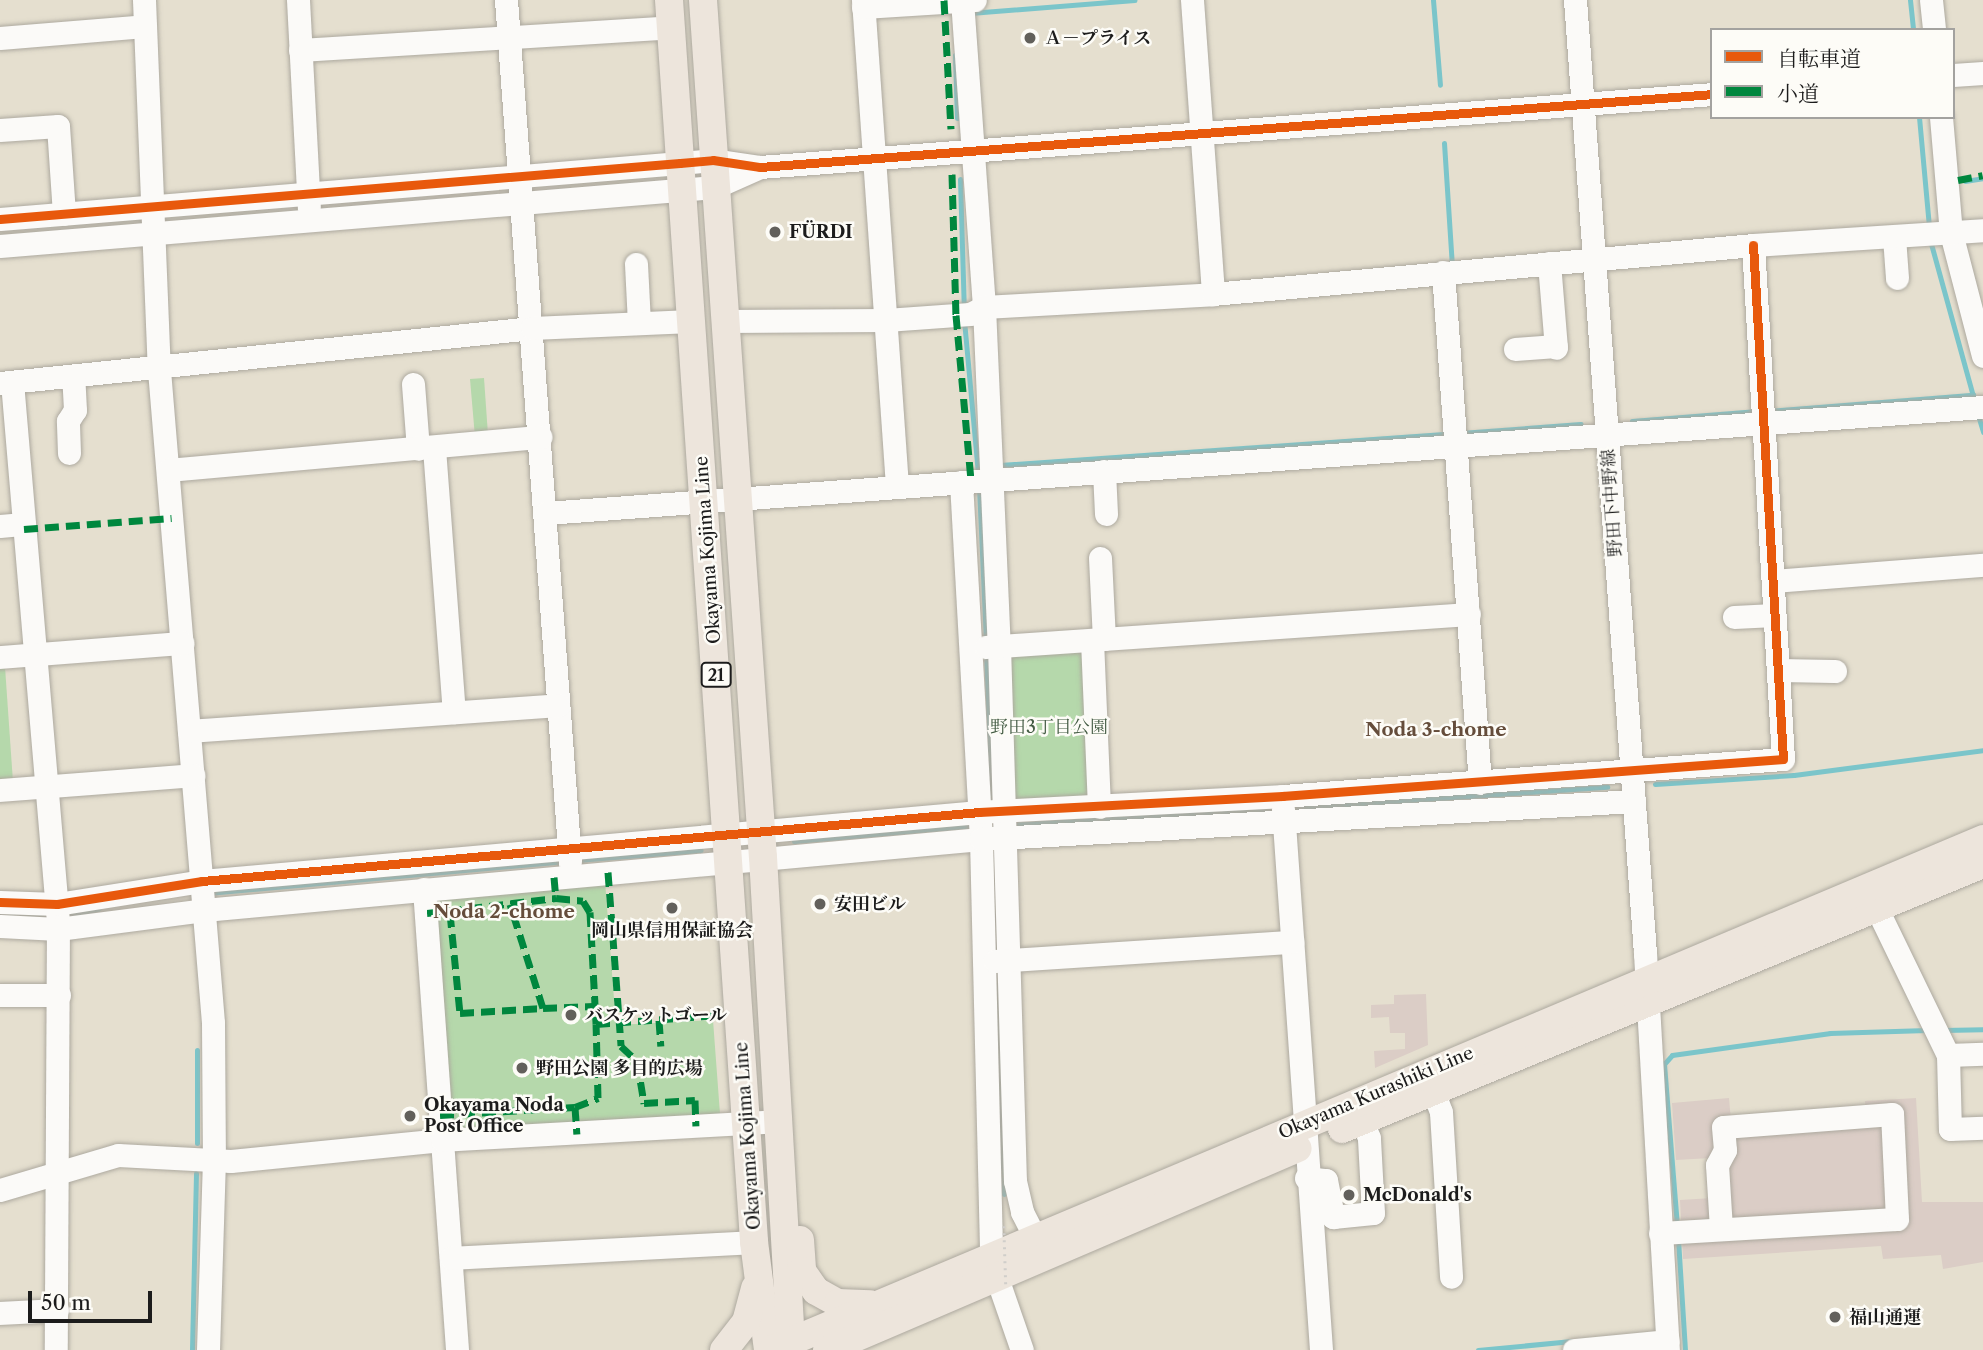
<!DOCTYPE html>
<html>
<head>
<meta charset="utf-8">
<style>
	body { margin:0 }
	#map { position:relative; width:1983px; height:1350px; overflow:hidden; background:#e5dfcf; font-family:"Libre Caslon Text","Noto Serif JP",serif }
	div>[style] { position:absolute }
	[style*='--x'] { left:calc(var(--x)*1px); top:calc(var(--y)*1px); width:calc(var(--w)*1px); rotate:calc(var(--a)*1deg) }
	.industrial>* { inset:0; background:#dbcdc6 }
	.green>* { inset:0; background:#b5d8ab }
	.stream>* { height:5px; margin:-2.5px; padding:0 2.5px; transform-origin:2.5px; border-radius:2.5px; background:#7bc5ca }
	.roads { filter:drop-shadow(0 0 2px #ada99f) drop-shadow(0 0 2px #ada99f) }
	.minor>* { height:23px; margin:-11.5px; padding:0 11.5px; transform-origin:11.5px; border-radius:11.5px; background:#fbfaf8 }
	.major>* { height:28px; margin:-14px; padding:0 14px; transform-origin:14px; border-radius:14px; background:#ede5dc }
	.path-bridge>* { height:2.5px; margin-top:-1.25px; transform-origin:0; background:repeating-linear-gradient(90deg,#d0ceca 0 2px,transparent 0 7px) }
	.quiet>* { height:7px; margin-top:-3.5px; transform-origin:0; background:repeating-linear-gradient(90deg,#00873e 0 14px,transparent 0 21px) }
	.cycleway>* { height:9px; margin:-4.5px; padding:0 4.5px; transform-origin:4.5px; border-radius:4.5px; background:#e8590c }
	.dots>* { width:19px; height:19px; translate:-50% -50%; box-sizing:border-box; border:4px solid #fdfcf7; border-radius:50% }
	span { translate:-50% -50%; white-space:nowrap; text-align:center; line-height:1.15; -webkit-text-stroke:5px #fdfcf7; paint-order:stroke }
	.shield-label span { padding:2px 5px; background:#fdfcf7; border:2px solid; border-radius:5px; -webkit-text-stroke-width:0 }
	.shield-label { font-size:16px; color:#1c1c1c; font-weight:700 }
	.poi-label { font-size:18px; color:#1c1c1c; font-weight:700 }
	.left { translate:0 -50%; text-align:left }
	.street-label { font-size:18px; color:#1c1c1c }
	.park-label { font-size:18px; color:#445c44 }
	.neighbourhood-label { font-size:19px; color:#654d3b; font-weight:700 }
	.legend { position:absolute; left:1710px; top:28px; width:245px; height:91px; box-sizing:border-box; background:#fdfcf7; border:2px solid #a3a29f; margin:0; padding:9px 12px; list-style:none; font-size:21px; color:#1c1c1c }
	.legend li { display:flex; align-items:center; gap:14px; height:35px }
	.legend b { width:35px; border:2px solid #a3a29f }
	.scale { position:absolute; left:28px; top:1291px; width:124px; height:32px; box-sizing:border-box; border:4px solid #1c1c1c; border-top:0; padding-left:9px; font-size:21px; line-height:24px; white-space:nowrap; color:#1c1c1c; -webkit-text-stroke:5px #fdfcf7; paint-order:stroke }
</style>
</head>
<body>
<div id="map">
	<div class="industrial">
		<div style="clip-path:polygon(1426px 994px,1428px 1045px,1375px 1068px,1374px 1051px,1405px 1049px,1405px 1033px,1390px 1033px,1389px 1017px,1371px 1018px,1371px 1005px,1394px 1004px,1394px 995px)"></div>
		<div style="clip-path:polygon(1729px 1098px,1731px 1121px,1866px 1112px,1865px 1101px,1916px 1098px,1922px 1202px,1983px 1202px,1983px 1262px,1943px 1269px,1941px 1255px,1883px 1259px,1881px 1246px,1683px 1259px,1680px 1200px,1713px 1198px,1711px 1158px,1676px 1160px,1672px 1103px)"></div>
	</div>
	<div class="green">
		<div style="clip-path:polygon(484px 378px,488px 435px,475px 437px,470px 379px)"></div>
		<div style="clip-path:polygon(1081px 649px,1087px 655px,1092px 796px,1011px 800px,1006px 659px,1011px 654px)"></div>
		<div style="clip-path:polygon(5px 667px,13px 782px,0 783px,0 668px)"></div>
		<div style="clip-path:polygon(605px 881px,616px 1025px,713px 1020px,720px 1114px,461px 1130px,452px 1122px,436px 895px)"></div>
	</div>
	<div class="stream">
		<div style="--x:1433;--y:0;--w:85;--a:85.3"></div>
		<div style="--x:1910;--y:0;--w:30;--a:84"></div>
		<div style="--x:970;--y:13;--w:165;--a:-4.5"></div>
		<div style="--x:955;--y:55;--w:63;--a:88.2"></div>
		<div style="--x:1919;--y:117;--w:110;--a:84.8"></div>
		<div style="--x:1444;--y:143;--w:123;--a:86.3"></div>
		<div style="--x:960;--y:179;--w:131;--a:88.3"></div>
		<div style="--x:1965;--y:181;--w:18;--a:-9"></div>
		<div style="--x:1930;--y:240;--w:162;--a:74.6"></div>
		<div style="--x:964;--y:320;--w:155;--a:84.8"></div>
		<div style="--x:1768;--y:411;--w:206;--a:-4.5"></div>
		<div style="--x:1977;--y:412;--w:21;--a:73"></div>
		<div style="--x:1632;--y:421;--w:126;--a:-4.5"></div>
		<div style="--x:1461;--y:433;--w:120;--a:-4.3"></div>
		<div style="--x:1000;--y:465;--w:449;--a:-4"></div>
		<div style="--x:979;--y:487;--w:155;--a:87.4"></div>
		<div style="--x:986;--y:651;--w:148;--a:87.7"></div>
		<div style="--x:1655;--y:784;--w:139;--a:-3.7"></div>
		<div style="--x:1794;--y:775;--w:191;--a:-7.5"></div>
		<div style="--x:1289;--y:808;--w:319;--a:-3.8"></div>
		<div style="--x:1010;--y:825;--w:266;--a:-3.4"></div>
		<div style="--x:794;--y:841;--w:183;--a:-5"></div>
		<div style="--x:577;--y:860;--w:124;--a:-4.6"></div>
		<div style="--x:208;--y:893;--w:357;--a:-5.1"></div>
		<div style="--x:0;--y:914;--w:53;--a:2.2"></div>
		<div style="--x:63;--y:915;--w:36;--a:-10"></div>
		<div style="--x:998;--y:984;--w:210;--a:88.4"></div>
		<div style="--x:1944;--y:1030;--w:39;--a:-1"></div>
		<div style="--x:197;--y:1050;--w:93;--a:90"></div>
		<div style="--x:1677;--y:1226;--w:163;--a:-94.6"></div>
		<div style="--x:1664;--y:1064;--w:12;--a:-48"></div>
		<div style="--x:1672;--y:1055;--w:160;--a:-7.9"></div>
		<div style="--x:1830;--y:1033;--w:97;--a:-1.8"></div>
		<div style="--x:1678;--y:1239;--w:111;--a:86.4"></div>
		<div style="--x:192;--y:1350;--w:177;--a:-88.7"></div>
		<div style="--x:1478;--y:1350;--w:94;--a:-5.5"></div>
	</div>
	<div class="roads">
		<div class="minor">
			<div style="--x:144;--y:0;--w:370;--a:87.7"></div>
			<div style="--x:159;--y:370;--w:655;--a:85.27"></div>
			<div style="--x:213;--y:1023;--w:136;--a:89.6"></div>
			<div style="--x:214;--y:1159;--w:191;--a:91.8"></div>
			<div style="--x:298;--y:0;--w:207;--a:87"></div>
			<div style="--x:506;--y:0;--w:864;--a:85.75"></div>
			<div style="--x:863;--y:0;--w:487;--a:86"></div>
			<div style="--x:962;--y:0;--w:308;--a:85.9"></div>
			<div style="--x:984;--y:307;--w:339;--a:87.5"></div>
			<div style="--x:999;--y:646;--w:535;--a:88.29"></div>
			<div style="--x:1015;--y:1181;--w:32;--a:77"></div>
			<div style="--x:1022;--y:1212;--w:27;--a:63"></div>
			<div style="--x:1192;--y:0;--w:295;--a:85.9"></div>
			<div style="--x:1575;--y:0;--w:956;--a:85.8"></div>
			<div style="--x:1645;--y:953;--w:398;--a:86.7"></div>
			<div style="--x:1931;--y:0;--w:30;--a:84"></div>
			<div style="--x:863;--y:7;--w:112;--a:-3.6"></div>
			<div style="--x:0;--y:38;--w:145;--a:-4.7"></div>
			<div style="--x:300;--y:50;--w:372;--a:-3.5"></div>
			<div style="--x:1953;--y:75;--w:30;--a:-4"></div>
			<div style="--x:1941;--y:117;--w:116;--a:85.1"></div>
			<div style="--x:1951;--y:233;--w:127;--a:75.4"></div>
			<div style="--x:0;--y:130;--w:58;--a:-3.9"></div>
			<div style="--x:58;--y:126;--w:88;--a:86.1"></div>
			<div style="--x:0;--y:219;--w:682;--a:-4.71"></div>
			<div style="--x:680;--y:163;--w:33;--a:-5"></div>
			<div style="--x:713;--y:160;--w:48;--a:8.5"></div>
			<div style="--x:760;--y:167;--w:955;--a:-4.38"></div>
			<div style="--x:1894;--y:237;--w:41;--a:85.8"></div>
			<div style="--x:0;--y:246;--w:717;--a:-4.72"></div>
			<div style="--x:715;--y:187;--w:49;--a:-24"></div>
			<div style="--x:1549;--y:263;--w:85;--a:85.3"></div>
			<div style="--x:636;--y:264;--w:59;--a:87.1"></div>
			<div style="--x:1443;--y:272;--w:512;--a:85.86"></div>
			<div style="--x:726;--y:321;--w:160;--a:-0.4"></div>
			<div style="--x:886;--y:320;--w:84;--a:-4.1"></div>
			<div style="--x:970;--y:314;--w:16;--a:-27"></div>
			<div style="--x:984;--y:307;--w:229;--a:-3.2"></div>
			<div style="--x:1213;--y:294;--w:542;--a:-5.18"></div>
			<div style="--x:1753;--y:245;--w:230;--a:-3.7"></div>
			<div style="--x:1515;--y:349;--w:41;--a:-4.2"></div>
			<div style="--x:12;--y:382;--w:542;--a:85.13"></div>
			<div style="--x:58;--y:922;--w:428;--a:90.3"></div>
			<div style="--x:0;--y:383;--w:535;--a:-5.9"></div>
			<div style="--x:532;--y:328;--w:159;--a:-2.5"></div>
			<div style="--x:413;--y:384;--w:65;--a:85.6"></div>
			<div style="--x:434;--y:448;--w:265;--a:85.7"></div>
			<div style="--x:69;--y:453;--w:32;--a:-92"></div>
			<div style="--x:68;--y:421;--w:13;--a:-58"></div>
			<div style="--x:75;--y:410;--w:34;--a:-93"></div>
			<div style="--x:168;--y:470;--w:374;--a:-5.1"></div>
			<div style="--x:1104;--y:471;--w:43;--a:87.3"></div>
			<div style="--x:961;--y:482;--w:358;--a:86.8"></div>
			<div style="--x:981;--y:839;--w:415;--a:88.6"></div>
			<div style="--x:546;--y:513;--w:1441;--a:-4.22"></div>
			<div style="--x:0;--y:526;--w:24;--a:-5"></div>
			<div style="--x:1100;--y:558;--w:81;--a:87.2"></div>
			<div style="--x:1773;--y:581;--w:211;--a:-4.4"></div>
			<div style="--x:1734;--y:617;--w:40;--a:-2.9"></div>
			<div style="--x:1092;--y:640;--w:167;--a:87.6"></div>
			<div style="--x:986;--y:647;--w:484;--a:-3.9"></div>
			<div style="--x:0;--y:657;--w:183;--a:-4.4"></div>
			<div style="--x:1778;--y:670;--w:57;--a:1"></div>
			<div style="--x:189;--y:731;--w:370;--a:-4"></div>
			<div style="--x:0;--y:790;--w:194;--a:-4.4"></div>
			<div style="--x:1283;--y:809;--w:542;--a:85.98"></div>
			<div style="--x:424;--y:889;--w:462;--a:85.9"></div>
			<div style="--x:0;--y:902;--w:57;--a:2"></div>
			<div style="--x:57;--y:904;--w:147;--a:-9"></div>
			<div style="--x:202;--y:881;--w:780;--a:-5.07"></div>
			<div style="--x:979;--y:812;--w:304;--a:-3"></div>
			<div style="--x:1283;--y:796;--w:501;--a:-4.23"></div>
			<div style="--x:1783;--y:759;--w:515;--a:-93.34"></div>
			<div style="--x:1877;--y:909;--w:162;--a:64.1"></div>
			<div style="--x:1948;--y:1055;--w:74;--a:88.5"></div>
			<div style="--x:1950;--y:1129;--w:33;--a:-2"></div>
			<div style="--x:0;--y:926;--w:58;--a:3"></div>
			<div style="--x:58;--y:929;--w:147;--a:-7.4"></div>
			<div style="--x:204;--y:910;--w:780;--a:-5.22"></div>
			<div style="--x:981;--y:839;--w:654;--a:-3.33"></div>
			<div style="--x:995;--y:961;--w:298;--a:-3.7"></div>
			<div style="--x:0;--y:995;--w:59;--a:0"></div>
			<div style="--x:1948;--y:1055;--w:35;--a:-2"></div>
			<div style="--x:1433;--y:1091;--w:22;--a:69"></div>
			<div style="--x:1441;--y:1112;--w:165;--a:86.5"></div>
			<div style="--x:1306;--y:1178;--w:20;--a:6"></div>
			<div style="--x:1326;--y:1180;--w:38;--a:79"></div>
			<div style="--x:1333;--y:1217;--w:40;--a:-5.7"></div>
			<div style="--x:1373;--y:1213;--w:75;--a:-93.1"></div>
			<div style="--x:1369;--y:1138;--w:18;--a:-112"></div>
			<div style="--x:0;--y:1190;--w:123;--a:-16.5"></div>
			<div style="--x:118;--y:1155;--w:113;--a:3"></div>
			<div style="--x:231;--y:1161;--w:212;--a:-5.7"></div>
			<div style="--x:442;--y:1140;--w:337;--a:-3.2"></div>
			<div style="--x:1660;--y:1233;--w:237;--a:-3.4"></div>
			<div style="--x:1897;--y:1219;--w:105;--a:-92.7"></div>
			<div style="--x:1892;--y:1114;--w:169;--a:175.6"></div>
			<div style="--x:1723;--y:1127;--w:23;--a:85"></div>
			<div style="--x:1725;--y:1150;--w:17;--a:118"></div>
			<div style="--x:1717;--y:1165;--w:64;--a:86.4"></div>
			<div style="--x:451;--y:1258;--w:303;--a:-3"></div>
			<div style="--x:997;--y:1278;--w:76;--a:70.9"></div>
			<div style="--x:0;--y:1313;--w:57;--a:-3"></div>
			<div style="--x:1574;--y:1350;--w:94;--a:-5.5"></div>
		</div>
		<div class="major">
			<div style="--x:669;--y:0;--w:1245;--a:86.08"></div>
			<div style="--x:754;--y:1242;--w:109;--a:82.6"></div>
			<div style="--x:703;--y:0;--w:859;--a:86"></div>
			<div style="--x:763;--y:857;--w:494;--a:86.7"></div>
			<div style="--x:1342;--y:1129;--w:694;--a:-22.46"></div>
			<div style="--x:800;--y:1240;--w:31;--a:86"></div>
			<div style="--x:802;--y:1271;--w:24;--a:55"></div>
			<div style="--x:816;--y:1291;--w:25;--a:29"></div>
			<div style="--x:838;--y:1303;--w:32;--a:2"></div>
			<div style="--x:773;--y:1349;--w:1313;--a:-22.85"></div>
			<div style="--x:724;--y:1350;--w:36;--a:-52"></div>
			<div style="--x:746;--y:1322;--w:35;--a:-75"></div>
			<div style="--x:827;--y:1350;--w:512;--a:-23.21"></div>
		</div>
	</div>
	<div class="path-bridge">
		<div style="--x:1004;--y:1226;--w:61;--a:88.1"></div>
	</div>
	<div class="quiet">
		<div style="--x:944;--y:0;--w:129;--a:86.9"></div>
		<div style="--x:952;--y:174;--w:141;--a:88.4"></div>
		<div style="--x:956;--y:315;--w:167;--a:84.8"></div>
		<div style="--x:1958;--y:180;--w:25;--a:-11"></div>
		<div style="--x:24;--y:529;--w:148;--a:-4.3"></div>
		<div style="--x:608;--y:872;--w:174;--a:85.7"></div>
		<div style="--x:621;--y:1046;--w:22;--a:43"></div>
		<div style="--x:637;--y:1061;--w:43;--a:80.5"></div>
		<div style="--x:644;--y:1103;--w:51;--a:-3.4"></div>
		<div style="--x:695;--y:1100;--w:26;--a:88"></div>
		<div style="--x:554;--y:877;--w:21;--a:85"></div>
		<div style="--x:556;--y:898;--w:27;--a:6"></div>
		<div style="--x:583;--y:901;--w:13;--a:58"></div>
		<div style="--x:590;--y:912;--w:112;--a:86.9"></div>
		<div style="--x:596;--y:1024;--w:123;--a:-4.2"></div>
		<div style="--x:427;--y:913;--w:130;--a:-6.6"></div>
		<div style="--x:450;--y:913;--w:100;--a:84.3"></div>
		<div style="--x:460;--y:1013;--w:83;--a:-3.4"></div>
		<div style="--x:543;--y:1008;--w:109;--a:-107.6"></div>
		<div style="--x:543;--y:1008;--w:51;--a:-2.2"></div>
		<div style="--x:659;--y:1020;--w:26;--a:86"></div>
		<div style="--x:575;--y:1107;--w:25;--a:-21"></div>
		<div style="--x:598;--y:1098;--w:74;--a:-91.5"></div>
		<div style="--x:440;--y:1115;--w:135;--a:-3.4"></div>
		<div style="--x:575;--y:1107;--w:27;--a:86"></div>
	</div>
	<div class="cycleway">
		<div style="--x:0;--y:219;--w:682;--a:-4.71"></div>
		<div style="--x:680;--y:163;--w:33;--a:-5"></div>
		<div style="--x:713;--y:160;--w:48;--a:8.5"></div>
		<div style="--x:760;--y:167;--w:955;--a:-4.38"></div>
		<div style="--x:0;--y:902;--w:57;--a:2"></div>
		<div style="--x:57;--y:904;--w:147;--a:-9"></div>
		<div style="--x:202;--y:881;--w:780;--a:-5.07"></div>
		<div style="--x:979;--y:812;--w:304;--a:-3"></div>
		<div style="--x:1283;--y:796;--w:501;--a:-4.23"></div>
		<div style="--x:1783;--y:759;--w:515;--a:-93.34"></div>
	</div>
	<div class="dots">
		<div style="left:1030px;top:38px;background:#62605b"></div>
		<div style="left:775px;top:232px;background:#62605b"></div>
		<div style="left:820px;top:904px;background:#62605b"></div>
		<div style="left:672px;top:908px;background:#62605b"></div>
		<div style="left:571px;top:1015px;background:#62605b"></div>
		<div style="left:522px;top:1068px;background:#62605b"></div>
		<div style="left:410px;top:1116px;background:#62605b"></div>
		<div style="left:1349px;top:1195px;background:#62605b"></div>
		<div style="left:1835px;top:1317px;background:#62605b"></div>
	</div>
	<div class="shield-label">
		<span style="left:716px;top:675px">21</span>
	</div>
	<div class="poi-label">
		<span class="left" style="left:1044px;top:38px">Ａ－プライス</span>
		<span class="left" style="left:789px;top:232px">FÜRDI</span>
		<span class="left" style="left:834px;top:904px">安田ビル</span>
		<span style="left:672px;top:930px">岡山県信用保証協会</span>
		<span class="left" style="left:585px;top:1015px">バスケットゴール</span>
		<span class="left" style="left:536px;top:1068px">野田公園 多目的広場</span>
		<span class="left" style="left:424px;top:1116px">Okayama Noda<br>Post Office</span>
		<span class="left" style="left:1363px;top:1195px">McDonald's</span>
		<span class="left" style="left:1849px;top:1317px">福山通運</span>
	</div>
	<div class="street-label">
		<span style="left:1612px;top:503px;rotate:-94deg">野田下中野線</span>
		<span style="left:708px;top:550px;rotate:-94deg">Okayama Kojima Line</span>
		<span style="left:1376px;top:1093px;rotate:-23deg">Okayama Kurashiki Line</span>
		<span style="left:748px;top:1136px;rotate:-94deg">Okayama Kojima Line</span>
	</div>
	<div class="park-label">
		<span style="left:1049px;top:727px">野田3丁目公園</span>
	</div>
	<div class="neighbourhood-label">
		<span style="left:1436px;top:730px">Noda 3-chome</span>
		<span style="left:504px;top:912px">Noda 2-chome</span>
	</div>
	<ul class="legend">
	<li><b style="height:9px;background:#e8590c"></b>自転車道</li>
	<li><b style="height:9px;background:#00873e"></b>小道</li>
	</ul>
	<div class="scale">50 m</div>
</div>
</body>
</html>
